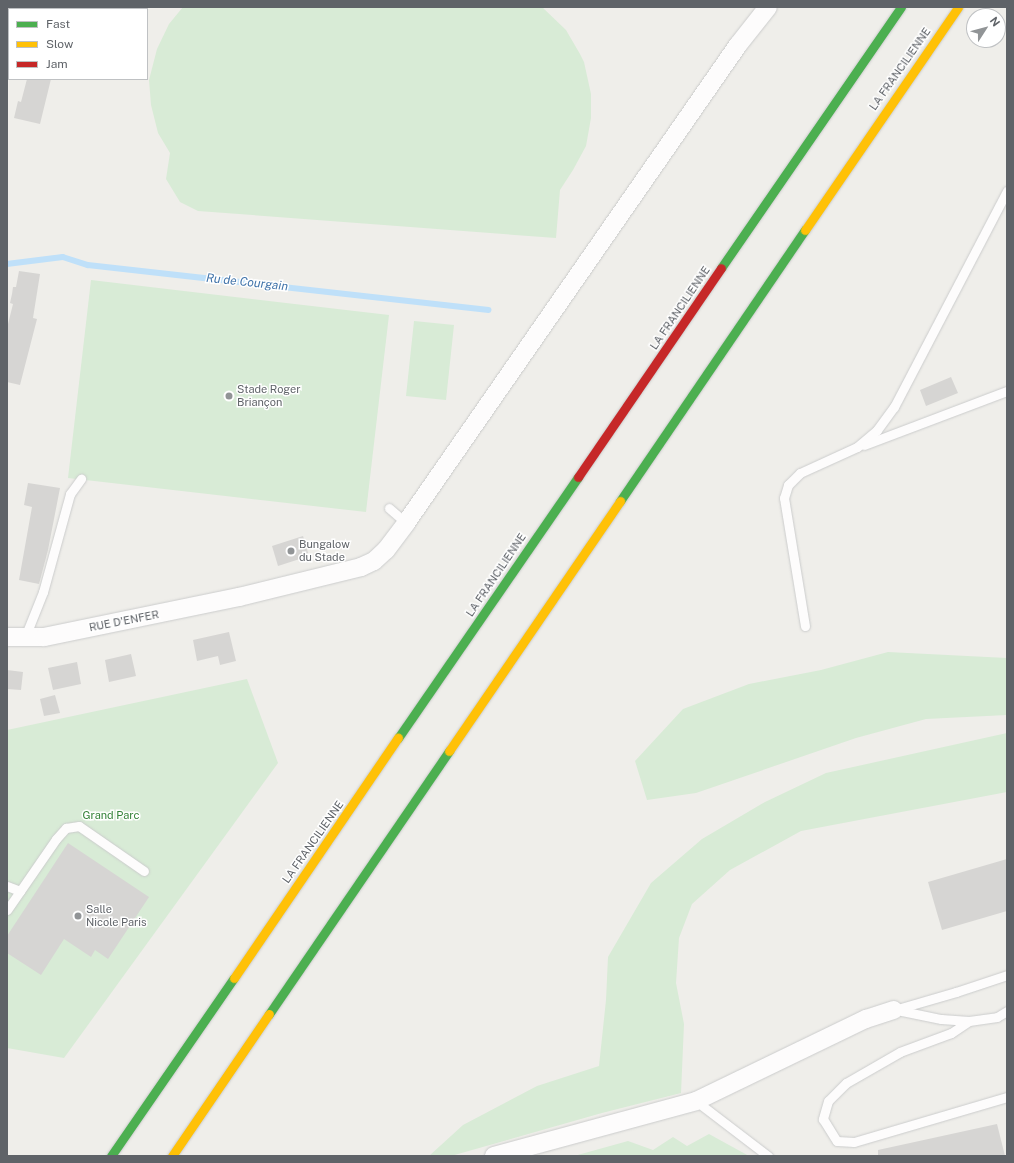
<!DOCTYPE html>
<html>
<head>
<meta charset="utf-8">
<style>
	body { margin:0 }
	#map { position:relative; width:1014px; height:1163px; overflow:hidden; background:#efeeea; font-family:"Public Sans",sans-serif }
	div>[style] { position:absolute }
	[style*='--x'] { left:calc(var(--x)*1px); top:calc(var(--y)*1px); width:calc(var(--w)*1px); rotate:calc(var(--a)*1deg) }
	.green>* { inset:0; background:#d8ebd6 }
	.stream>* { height:5.5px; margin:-2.75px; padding:0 2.75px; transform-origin:2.75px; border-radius:2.75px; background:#bfe0f9 }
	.building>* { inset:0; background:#d6d5d3 }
	.roads { filter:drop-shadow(0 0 1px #cbcccc) drop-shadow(0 0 1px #cbcccc) }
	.lane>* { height:9px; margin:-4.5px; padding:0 4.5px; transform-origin:4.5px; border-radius:4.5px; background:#fdfcfc }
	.street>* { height:18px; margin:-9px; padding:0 9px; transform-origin:9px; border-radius:9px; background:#fdfcfc }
	.fast>* { height:9px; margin:-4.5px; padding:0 4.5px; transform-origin:4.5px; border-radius:4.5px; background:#4caf50 }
	.slow>* { height:9px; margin:-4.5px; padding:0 4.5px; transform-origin:4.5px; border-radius:4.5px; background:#ffc107 }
	.jam>* { height:9px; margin:-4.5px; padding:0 4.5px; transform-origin:4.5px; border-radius:4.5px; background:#c62828 }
	.dots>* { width:11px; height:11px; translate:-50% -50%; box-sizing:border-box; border:2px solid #fff; border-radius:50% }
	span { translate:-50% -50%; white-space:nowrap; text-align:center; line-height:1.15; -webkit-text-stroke:3px #fff; paint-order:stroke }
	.street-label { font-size:11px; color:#5f6368 }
	.poi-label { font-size:11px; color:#5f6368 }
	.left { translate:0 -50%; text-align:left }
	.park-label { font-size:11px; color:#348238 }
	.water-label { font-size:12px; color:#4174aa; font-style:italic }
	.frame { position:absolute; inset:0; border:8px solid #5f6368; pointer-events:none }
	.legend { position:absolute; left:8px; top:8px; width:140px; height:72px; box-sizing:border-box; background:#fff; border:1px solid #bfc1c3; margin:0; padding:5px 7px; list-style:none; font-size:12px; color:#5f6368 }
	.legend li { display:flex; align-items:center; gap:8px; height:20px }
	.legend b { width:20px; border:1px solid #bfc1c3 }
	.north { position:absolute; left:966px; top:8px; width:40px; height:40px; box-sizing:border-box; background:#fff; border:1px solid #bfc1c3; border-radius:50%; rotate:54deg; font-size:11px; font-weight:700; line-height:16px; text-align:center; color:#5f6368 }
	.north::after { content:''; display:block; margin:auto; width:14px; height:18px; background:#919496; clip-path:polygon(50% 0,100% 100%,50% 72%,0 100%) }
</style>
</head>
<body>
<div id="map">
	<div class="green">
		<div style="clip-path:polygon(183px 7px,542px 7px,566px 30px,580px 54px,584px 62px,591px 94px,591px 118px,586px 146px,573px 170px,560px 190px,556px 238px,198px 211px,180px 202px,166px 179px,170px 153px,158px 133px,151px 105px,149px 80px,157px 49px,169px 24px)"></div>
		<div style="clip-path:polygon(91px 280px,389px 315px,366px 512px,68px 478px)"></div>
		<div style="clip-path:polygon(414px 321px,454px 325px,446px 400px,406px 396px)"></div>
		<div style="clip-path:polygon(888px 652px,1007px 658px,1007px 715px,926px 719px,856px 738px,696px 793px,647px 800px,635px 761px,683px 709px,749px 684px,821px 670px)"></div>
		<div style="clip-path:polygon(247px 679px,278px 763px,64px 1058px,7px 1048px,7px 730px)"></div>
		<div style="clip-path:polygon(1007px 733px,1007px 792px,801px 831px,730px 870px,692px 904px,679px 938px,676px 983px,684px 1024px,681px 1093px,602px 1113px,451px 1156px,429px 1156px,463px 1125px,537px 1086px,599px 1066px,606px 1000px,608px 957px,651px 883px,702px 839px,765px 802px,826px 773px)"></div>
		<div style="clip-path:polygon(709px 1134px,749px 1156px,574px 1156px,628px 1141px,653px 1150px,673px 1137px,687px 1146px)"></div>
	</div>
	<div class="stream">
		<div style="--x:7;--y:264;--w:56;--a:-7.1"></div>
		<div style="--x:63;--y:257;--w:26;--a:18"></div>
		<div style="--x:88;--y:265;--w:403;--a:6.4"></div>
	</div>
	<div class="building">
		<div style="clip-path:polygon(27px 79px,51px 79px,40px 124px,14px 118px,18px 101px,21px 102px)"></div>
		<div style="clip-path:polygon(19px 271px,40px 274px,33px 318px,37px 319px,20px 385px,7px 382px,7px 328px,13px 304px,10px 303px,12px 294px,13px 287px,16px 287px)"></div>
		<div style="clip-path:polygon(951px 377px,958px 393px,926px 406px,920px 390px)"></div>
		<div style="clip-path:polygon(28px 483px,60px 488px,48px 550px,39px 584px,19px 580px,32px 507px,24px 505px)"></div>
		<div style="clip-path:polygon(303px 536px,309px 556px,278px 566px,272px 546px)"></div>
		<div style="clip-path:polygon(229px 632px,236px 661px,220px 665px,218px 656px,197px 661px,193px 640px)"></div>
		<div style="clip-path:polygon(131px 654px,136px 676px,109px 682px,105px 660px)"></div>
		<div style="clip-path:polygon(77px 662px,81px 684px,53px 690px,48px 668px)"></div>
		<div style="clip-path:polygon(7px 670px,23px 672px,21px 690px,7px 689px)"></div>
		<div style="clip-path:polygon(55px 695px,60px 713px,44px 716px,40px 699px)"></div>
		<div style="clip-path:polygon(68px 843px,149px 897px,108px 959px,95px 950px,91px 957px,64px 939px,41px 975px,7px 953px,7px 936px)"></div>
		<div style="clip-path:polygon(1007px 859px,1007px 911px,942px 930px,928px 882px)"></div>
		<div style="clip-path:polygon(997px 1124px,1005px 1156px,878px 1156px,878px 1150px)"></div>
	</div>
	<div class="roads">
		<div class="lane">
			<div style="--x:864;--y:445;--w:153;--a:-20.7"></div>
			<div style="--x:389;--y:508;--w:23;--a:41"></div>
			<div style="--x:805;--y:626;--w:130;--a:-99.3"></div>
			<div style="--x:784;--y:498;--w:14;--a:-73"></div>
			<div style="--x:788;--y:485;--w:17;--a:-45"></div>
			<div style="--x:800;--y:473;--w:63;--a:-24.5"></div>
			<div style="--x:857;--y:447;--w:26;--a:-40"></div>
			<div style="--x:877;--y:430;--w:29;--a:-54"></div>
			<div style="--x:894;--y:407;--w:244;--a:-62.4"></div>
			<div style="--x:25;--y:637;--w:48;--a:-68.2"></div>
			<div style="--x:43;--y:592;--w:102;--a:-74.6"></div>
			<div style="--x:70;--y:494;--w:19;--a:-54"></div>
			<div style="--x:7;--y:886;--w:14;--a:21"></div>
			<div style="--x:7;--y:910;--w:86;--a:-55.4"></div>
			<div style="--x:56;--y:839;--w:15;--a:-48"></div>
			<div style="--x:66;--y:828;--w:13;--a:-9"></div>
			<div style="--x:79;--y:826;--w:79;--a:34.7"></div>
			<div style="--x:894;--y:1010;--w:65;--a:-16.2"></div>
			<div style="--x:956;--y:992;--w:54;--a:-18.4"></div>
			<div style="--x:897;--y:1010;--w:45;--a:11.6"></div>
			<div style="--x:941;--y:1019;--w:28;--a:4"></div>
			<div style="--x:969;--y:1021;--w:28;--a:-8"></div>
			<div style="--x:997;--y:1017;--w:12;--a:-31"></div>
			<div style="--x:969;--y:1021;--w:22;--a:146"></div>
			<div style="--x:951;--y:1033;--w:54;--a:159.6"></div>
			<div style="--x:900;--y:1052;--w:62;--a:150.1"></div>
			<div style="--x:846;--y:1083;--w:25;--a:135"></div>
			<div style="--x:828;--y:1101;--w:19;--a:106"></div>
			<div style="--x:823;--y:1119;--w:26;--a:58"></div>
			<div style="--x:837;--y:1141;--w:17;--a:3"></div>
			<div style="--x:854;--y:1142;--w:159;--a:-16.4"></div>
			<div style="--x:696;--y:1101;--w:91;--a:37.4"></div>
		</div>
		<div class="street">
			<div style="--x:7;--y:12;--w:5;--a:-90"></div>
			<div style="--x:7;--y:637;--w:37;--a:0"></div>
			<div style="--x:44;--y:637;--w:199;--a:-11.6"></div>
			<div style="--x:239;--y:597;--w:126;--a:-13.8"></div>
			<div style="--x:361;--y:567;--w:14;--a:-25"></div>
			<div style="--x:374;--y:561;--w:16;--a:-43"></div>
			<div style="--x:386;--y:550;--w:34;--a:-53"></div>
			<div style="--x:406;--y:523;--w:582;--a:-55.22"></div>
			<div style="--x:738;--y:45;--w:48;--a:-51.7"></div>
			<div style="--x:494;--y:1156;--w:209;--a:-15.2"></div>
			<div style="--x:696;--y:1101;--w:189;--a:-25.8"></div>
			<div style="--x:866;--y:1019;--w:29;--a:-18"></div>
		</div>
		<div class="fast">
			<div style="--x:721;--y:268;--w:317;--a:-55.4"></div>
			<div style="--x:620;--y:501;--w:328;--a:-55.7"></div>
			<div style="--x:398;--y:738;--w:317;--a:-55.4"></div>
			<div style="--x:269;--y:1014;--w:319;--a:-55.6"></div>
			<div style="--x:111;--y:1156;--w:216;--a:-55.4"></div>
		</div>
		<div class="slow">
			<div style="--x:805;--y:230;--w:270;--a:-55.5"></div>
			<div style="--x:449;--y:751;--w:303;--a:-55.6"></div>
			<div style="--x:234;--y:978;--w:291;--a:-55.7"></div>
			<div style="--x:172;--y:1156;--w:172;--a:-55.7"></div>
		</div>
		<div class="jam">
			<div style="--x:578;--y:477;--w:253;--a:-55.6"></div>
		</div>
	</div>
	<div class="dots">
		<div style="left:229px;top:396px;background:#919496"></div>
		<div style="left:291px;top:551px;background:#919496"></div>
		<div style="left:78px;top:916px;background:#919496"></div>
	</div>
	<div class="street-label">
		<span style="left:900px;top:69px;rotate:-55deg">LA FRANCILIENNE</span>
		<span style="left:680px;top:308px;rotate:-56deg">LA FRANCILIENNE</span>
		<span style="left:496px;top:575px;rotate:-56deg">LA FRANCILIENNE</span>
		<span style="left:124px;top:621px;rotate:-11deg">RUE D'ENFER</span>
		<span style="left:313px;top:842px;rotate:-55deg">LA FRANCILIENNE</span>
	</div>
	<div class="poi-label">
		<span class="left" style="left:237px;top:396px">Stade Roger<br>Briançon</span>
		<span class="left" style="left:299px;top:551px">Bungalow<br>du Stade</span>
		<span class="left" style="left:86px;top:916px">Salle<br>Nicole Paris</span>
	</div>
	<div class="park-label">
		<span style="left:111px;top:815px">Grand Parc</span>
	</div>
	<div class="water-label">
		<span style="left:247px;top:283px;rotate:6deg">Ru de Courgain</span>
	</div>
	<div class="frame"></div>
	<ul class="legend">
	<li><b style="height:5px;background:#4caf50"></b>Fast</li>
	<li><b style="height:5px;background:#ffc107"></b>Slow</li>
	<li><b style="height:5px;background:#c62828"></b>Jam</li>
	</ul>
	<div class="north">N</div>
</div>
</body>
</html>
